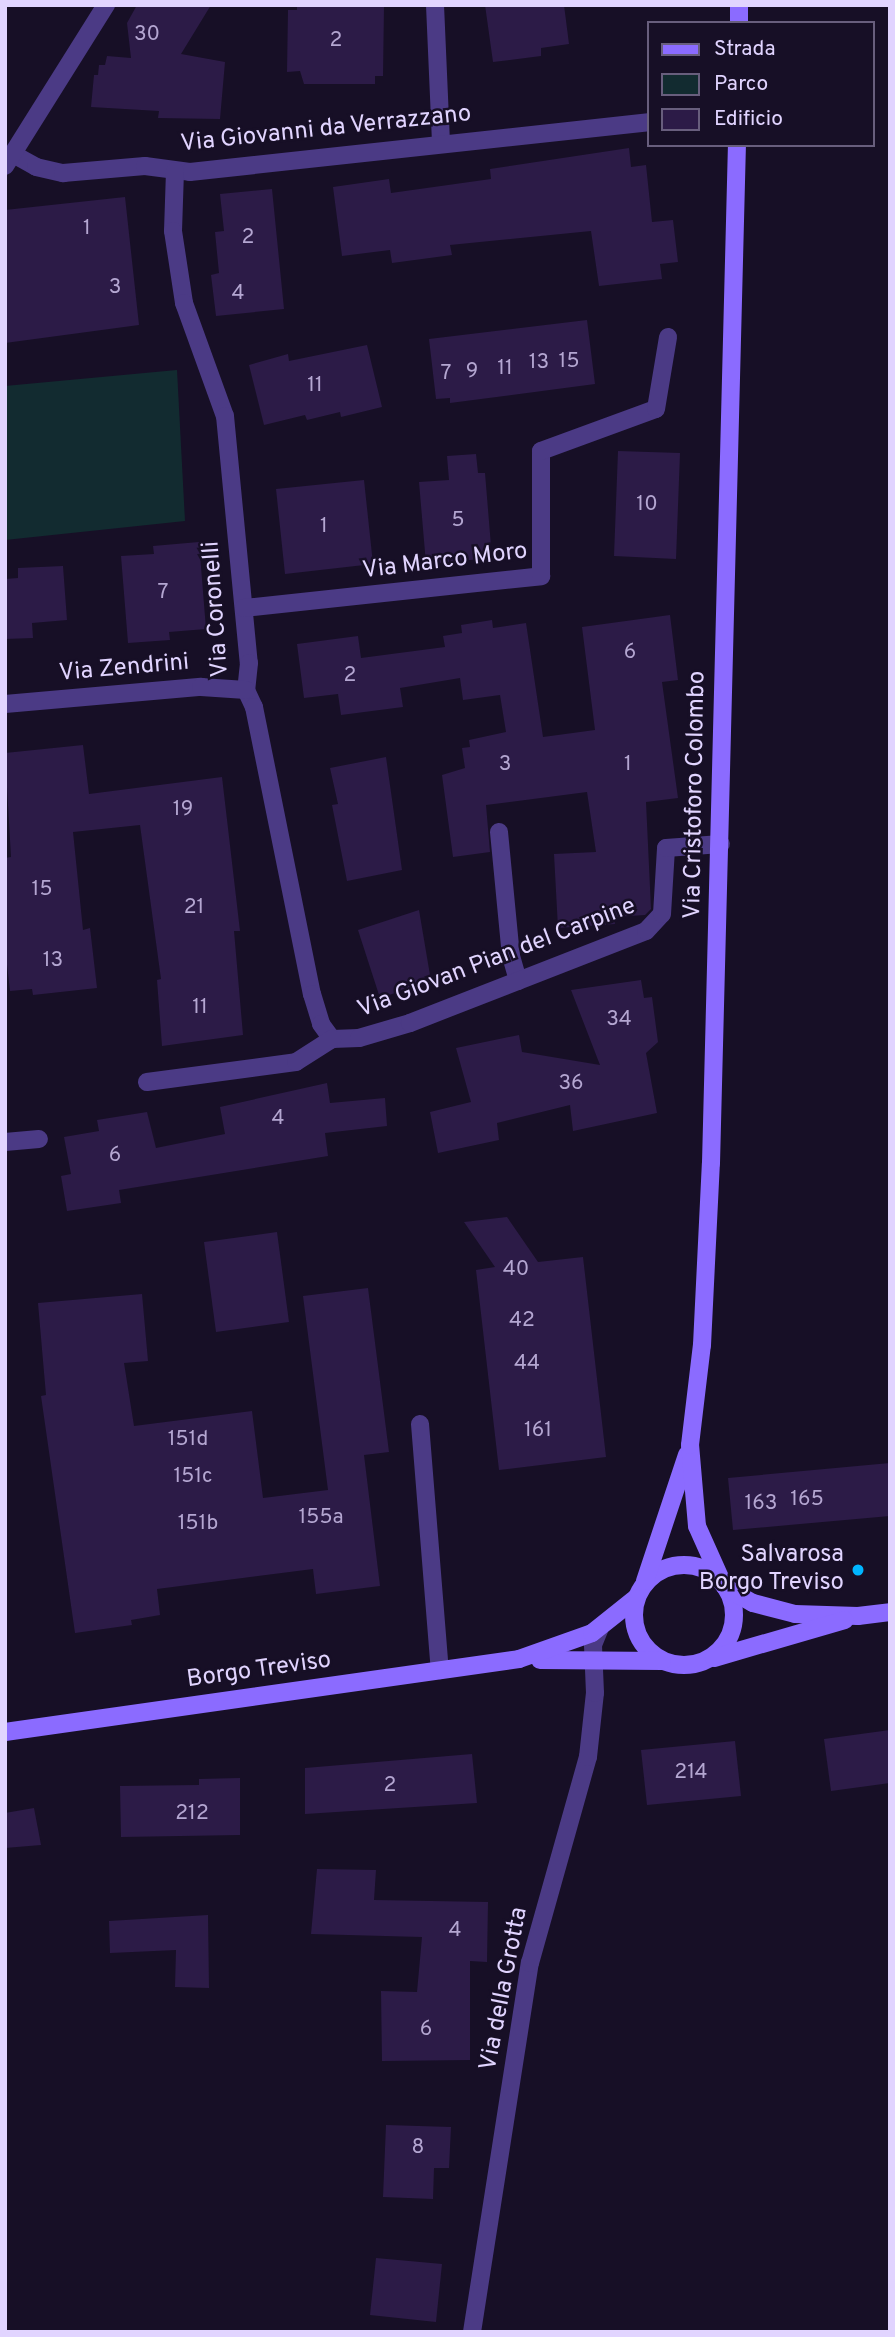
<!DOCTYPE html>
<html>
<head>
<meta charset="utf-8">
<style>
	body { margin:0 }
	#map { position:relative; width:895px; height:2337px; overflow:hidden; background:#170f26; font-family:Overpass,sans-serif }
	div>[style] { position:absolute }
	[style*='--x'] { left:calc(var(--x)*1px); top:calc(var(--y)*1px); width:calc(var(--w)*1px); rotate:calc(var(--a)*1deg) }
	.green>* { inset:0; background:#122b30 }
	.building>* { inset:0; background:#2c1b47 }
	.street>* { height:18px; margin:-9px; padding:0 9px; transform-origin:9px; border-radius:9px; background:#4b3a85 }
	.secondary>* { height:18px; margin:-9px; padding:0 9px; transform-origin:9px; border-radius:9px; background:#8b6bff }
	.secondary>.ring { margin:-9px; padding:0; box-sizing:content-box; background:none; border:18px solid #8b6bff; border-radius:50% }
	.dots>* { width:19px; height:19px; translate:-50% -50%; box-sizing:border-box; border:4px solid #170f26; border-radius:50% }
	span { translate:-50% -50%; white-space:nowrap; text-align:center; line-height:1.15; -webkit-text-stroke:5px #170f26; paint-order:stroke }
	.number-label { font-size:21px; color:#b4a6d1 }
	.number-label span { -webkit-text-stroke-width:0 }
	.street-label { font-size:24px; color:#e1d4ff }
	.poi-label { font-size:24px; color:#e1d4ff }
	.right { translate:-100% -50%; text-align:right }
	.frame { position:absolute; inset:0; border:7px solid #e1d4ff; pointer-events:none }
	.legend { position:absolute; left:647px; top:21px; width:228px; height:126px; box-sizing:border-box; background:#170f26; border:2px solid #685e7d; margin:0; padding:9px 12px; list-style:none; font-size:21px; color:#e1d4ff }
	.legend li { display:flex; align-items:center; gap:14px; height:35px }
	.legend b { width:35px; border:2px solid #685e7d }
</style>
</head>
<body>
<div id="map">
	<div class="green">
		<div style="clip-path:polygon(177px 370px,185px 521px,5px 540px,5px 386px)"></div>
	</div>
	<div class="building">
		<div style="clip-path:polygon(137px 5px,211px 5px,181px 54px,225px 62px,220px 119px,158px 118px,159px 111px,91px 107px,94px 75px,98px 75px,99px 65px,105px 65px,107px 56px,131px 58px,127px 23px)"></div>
		<div style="clip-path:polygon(297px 5px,384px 6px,383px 76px,375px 76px,375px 84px,304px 84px,300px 71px,287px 72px,288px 10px,297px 10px)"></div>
		<div style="clip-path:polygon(485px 5px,564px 5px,569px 44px,541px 48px,541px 56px,493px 62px)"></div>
		<div style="clip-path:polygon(629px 148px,631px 167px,646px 165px,652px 222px,673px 220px,678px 262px,660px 264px,662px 279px,599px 286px,591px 231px,450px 245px,452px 255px,392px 263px,390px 250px,342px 256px,333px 187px,389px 179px,391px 193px,491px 179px,490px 169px)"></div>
		<div style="clip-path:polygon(272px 189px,284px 309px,216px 316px,211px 275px,219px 273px,215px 232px,224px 231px,220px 194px)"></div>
		<div style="clip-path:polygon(125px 197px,139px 325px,5px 343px,5px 210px)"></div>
		<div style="clip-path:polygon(587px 320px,595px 384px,450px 403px,450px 398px,436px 399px,429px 339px)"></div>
		<div style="clip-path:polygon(367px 345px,382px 407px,341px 417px,340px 412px,307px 420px,305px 415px,264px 425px,249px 365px,288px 354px,289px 361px)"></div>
		<div style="clip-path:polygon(618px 451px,680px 453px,676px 559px,614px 556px)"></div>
		<div style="clip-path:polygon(476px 454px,478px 473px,485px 473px,492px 558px,426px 564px,419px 482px,449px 480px,447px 456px)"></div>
		<div style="clip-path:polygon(364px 480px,373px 564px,285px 574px,276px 489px)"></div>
		<div style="clip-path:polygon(199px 542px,206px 629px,169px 632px,170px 640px,128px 643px,121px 556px,154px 554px,153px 546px)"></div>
		<div style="clip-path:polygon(63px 566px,67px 620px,32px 623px,33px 638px,5px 639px,5px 579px,18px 578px,18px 568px)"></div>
		<div style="clip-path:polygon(670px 615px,678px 680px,662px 682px,678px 798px,646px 802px,651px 909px,645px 915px,614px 917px,615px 924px,558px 928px,554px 854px,596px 852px,587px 792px,486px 805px,490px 852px,453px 857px,442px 775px,465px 768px,462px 748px,470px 747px,469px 740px,506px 732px,500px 695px,463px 700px,460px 678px,400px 688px,403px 707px,341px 715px,338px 694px,304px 698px,297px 644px,358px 636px,361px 658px,445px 647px,443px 636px,462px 633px,461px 625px,492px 620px,493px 628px,526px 623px,543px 737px,595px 730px,582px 627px)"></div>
		<div style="clip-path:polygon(83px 745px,89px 794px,222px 777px,240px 931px,234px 931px,243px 1035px,162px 1046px,157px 980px,161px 979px,140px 825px,73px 832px,83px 930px,90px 928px,97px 988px,33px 995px,32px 989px,10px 991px,5px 947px,5px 858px,11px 857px,5px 753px)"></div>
		<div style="clip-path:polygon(386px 757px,402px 870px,347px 881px,332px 805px,338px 804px,330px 768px)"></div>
		<div style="clip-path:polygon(419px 910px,431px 981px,380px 998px,358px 930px)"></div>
		<div style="clip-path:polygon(641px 980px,644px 998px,652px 997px,658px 1042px,646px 1053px,657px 1113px,573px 1131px,570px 1105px,497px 1123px,499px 1140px,438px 1153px,430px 1112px,471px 1102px,456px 1048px,519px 1035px,522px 1052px,600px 1065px,571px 990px)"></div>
		<div style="clip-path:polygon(327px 1083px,330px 1103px,385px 1098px,387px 1126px,325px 1133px,328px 1156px,119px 1190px,121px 1203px,67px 1211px,61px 1176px,71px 1174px,64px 1137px,99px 1131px,97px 1120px,147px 1112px,156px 1148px,225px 1134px,220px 1107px)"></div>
		<div style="clip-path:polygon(507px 1217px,538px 1262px,583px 1257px,606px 1457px,499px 1470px,476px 1270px,495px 1267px,464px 1222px)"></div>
		<div style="clip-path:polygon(277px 1232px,289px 1322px,216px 1332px,204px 1242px)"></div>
		<div style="clip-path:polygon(368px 1288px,389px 1452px,364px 1455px,380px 1586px,316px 1594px,313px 1569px,157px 1589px,160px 1615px,131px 1620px,132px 1625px,75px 1633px,41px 1396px,46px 1395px,38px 1303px,142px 1294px,148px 1361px,124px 1363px,134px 1426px,252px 1411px,263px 1498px,328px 1490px,303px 1296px)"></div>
		<div style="clip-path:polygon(890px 1463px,890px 1516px,733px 1530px,728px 1478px)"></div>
		<div style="clip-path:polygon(890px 1730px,890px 1783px,831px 1791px,824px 1739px)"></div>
		<div style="clip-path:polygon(735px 1741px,741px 1796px,647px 1805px,641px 1750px)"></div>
		<div style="clip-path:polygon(472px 1754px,477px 1803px,305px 1814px,305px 1768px)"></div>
		<div style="clip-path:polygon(240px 1778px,240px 1835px,121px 1837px,120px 1786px,199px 1785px,199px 1779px)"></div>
		<div style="clip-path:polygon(34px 1808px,41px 1845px,5px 1848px,5px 1813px)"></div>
		<div style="clip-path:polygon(317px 1869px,376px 1870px,374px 1900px,488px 1902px,487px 1962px,470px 1961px,470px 2060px,382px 2061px,381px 1991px,417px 1992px,422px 1937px,311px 1934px)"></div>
		<div style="clip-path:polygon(208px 1915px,209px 1988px,175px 1987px,176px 1950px,110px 1953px,109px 1921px)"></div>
		<div style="clip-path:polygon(386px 2125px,451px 2127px,449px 2168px,434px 2168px,433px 2199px,383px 2197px)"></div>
		<div style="clip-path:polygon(376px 2258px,442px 2264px,436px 2322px,370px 2315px)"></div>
	</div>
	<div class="street">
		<div style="--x:435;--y:5;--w:138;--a:87.5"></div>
		<div style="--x:13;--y:154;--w:26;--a:29"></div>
		<div style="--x:36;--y:167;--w:28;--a:13"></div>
		<div style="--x:63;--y:173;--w:82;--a:-4.9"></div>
		<div style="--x:145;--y:166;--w:45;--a:7.6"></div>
		<div style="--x:190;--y:172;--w:461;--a:-6.2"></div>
		<div style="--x:5;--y:166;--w:190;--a:-57.9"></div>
		<div style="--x:175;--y:171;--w:60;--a:91.9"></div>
		<div style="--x:173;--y:231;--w:73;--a:81.3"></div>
		<div style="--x:184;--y:303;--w:120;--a:70.1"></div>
		<div style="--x:225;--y:416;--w:248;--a:84.5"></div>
		<div style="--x:249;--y:663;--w:27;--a:96"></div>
		<div style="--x:246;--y:690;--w:19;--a:65"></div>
		<div style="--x:254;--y:707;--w:293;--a:78.6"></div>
		<div style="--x:312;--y:994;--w:31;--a:73"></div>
		<div style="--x:321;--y:1024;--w:19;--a:54"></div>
		<div style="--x:244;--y:608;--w:299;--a:-6.1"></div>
		<div style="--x:541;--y:576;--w:125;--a:-90"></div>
		<div style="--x:541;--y:451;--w:122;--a:-20.1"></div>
		<div style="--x:656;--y:409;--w:73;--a:-80.5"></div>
		<div style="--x:5;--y:704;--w:197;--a:-5"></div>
		<div style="--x:201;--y:687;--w:45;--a:3.8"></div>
		<div style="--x:499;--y:832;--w:125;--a:84.5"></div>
		<div style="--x:511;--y:956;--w:26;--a:74"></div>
		<div style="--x:332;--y:1039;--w:27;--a:-2"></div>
		<div style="--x:359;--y:1038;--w:53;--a:-16.4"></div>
		<div style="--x:410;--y:1023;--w:253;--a:-21.3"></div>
		<div style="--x:646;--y:931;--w:23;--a:-47"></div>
		<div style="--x:662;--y:914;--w:66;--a:-86.5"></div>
		<div style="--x:666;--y:848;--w:55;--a:-4.2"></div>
		<div style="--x:147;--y:1082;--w:150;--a:-7.6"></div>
		<div style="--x:296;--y:1062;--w:43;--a:-32.6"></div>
		<div style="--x:5;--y:1142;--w:34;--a:-5"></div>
		<div style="--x:420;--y:1424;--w:247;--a:85.4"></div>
		<div style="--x:472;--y:2332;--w:374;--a:-81.1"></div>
		<div style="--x:530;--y:1963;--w:214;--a:-74.3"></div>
		<div style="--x:588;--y:1757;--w:64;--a:-83.8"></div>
		<div style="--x:595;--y:1693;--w:48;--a:-92.4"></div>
		<div style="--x:593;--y:1645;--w:18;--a:-68"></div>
	</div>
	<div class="secondary">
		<div style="--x:739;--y:23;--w:18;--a:-90"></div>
		<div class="ring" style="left:634px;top:1565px;width:82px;height:82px"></div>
		<div style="--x:645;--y:1581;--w:133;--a:-71.6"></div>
		<div style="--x:722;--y:1582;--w:61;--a:-114.1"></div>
		<div style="--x:697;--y:1526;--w:81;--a:-94.9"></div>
		<div style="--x:690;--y:1445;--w:101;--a:-83.2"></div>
		<div style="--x:702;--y:1345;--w:182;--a:-87.2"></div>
		<div style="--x:711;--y:1163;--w:1018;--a:-88.54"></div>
		<div style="--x:725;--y:1587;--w:32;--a:30"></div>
		<div style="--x:753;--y:1603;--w:43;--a:14.7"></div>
		<div style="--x:795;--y:1614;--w:63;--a:1.8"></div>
		<div style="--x:858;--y:1616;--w:32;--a:-7"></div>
		<div style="--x:714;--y:1658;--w:136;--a:-16.2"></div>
		<div style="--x:540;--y:1660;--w:122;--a:0.5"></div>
		<div style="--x:5;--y:1732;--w:519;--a:-8.08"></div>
		<div style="--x:519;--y:1659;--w:77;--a:-19.6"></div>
		<div style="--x:592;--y:1633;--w:56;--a:-38.5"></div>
	</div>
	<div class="dots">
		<div style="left:858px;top:1570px;background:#00b5ff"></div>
	</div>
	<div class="number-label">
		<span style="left:147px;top:35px">30</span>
		<span style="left:336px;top:41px">2</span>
		<span style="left:87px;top:229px">1</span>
		<span style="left:248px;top:238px">2</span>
		<span style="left:115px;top:288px">3</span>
		<span style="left:238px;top:294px">4</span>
		<span style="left:569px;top:362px">15</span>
		<span style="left:539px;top:363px">13</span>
		<span style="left:505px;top:369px">11</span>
		<span style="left:472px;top:372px">9</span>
		<span style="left:446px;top:374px">7</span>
		<span style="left:315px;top:386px">11</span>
		<span style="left:647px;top:505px">10</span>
		<span style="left:458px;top:521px">5</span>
		<span style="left:324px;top:527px">1</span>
		<span style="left:163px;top:593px">7</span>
		<span style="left:630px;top:653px">6</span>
		<span style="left:350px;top:676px">2</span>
		<span style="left:505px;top:765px">3</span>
		<span style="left:628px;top:765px">1</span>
		<span style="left:183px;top:810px">19</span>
		<span style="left:42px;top:890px">15</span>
		<span style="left:194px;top:908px">21</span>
		<span style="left:53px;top:961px">13</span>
		<span style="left:200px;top:1008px">11</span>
		<span style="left:619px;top:1020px">34</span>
		<span style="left:571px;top:1084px">36</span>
		<span style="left:278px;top:1119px">4</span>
		<span style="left:115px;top:1156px">6</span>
		<span style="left:516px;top:1270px">40</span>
		<span style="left:522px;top:1321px">42</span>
		<span style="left:527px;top:1364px">44</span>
		<span style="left:538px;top:1431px">161</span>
		<span style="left:188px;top:1440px">151d</span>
		<span style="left:193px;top:1477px">151c</span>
		<span style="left:807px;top:1500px">165</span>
		<span style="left:761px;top:1504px">163</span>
		<span style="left:321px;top:1518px">155a</span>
		<span style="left:198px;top:1524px">151b</span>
		<span style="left:691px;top:1773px">214</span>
		<span style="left:390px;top:1786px">2</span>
		<span style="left:192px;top:1814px">212</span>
		<span style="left:455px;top:1931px">4</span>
		<span style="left:426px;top:2030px">6</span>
		<span style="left:418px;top:2148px">8</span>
	</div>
	<div class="street-label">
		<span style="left:326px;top:130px;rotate:-6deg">Via Giovanni da Verrazzano</span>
		<span style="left:445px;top:562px;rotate:-7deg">Via Marco Moro</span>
		<span style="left:217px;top:609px;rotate:-94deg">Via Coronelli</span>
		<span style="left:124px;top:669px;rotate:-5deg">Via Zendrini</span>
		<span style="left:696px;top:795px;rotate:-89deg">Via Cristoforo Colombo</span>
		<span style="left:497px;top:959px;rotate:-21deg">Via Giovan Pian del Carpine</span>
		<span style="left:259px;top:1671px;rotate:-8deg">Borgo Treviso</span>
		<span style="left:505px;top:1989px;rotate:-79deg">Via della Grotta</span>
	</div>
	<div class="poi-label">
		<span class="right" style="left:844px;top:1570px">Salvarosa<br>Borgo Treviso</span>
	</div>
	<div class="frame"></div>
	<ul class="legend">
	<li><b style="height:9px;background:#8b6bff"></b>Strada</li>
	<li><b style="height:19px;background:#122b30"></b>Parco</li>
	<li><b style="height:19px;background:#2c1b47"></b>Edificio</li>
	</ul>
</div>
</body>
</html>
